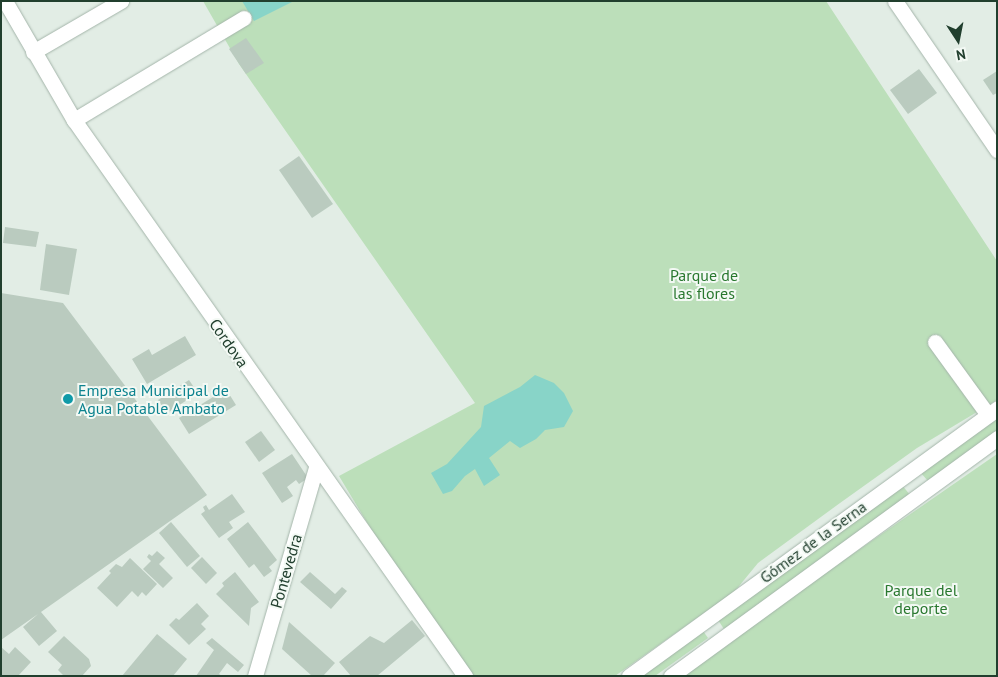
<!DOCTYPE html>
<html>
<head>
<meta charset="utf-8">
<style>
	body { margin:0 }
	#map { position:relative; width:998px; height:677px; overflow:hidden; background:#e2ede5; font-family:"PT Sans",sans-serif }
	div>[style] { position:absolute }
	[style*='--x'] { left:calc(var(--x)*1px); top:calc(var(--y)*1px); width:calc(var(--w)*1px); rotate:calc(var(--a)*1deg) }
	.green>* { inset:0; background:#bcdfba }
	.water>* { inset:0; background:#88d4c8 }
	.building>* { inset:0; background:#bacbbf }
	.roads { filter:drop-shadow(0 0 1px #a4b5aa) drop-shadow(0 0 1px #a4b5aa) }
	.minor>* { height:15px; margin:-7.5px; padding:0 7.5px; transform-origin:7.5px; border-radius:7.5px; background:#fff }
	.dots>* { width:14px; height:14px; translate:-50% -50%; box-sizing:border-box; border:2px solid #f3f9f4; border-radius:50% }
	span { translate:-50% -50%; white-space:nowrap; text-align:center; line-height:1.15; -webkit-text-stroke:4px #f3f9f4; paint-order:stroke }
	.park-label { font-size:16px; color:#29782f }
	.street-label { font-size:16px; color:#213f2e }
	.culture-label { font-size:16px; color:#0d838f }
	.left { translate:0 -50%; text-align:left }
	.frame { position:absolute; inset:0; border:2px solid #213f2e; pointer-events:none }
	.north { position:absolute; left:933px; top:15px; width:50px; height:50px; -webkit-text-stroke:4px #f3f9f4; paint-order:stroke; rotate:169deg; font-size:14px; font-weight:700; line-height:20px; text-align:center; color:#213f2e }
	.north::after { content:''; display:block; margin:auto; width:18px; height:22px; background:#213f2e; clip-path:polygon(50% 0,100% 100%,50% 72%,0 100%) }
</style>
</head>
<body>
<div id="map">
	<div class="green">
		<div style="clip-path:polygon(203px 1px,826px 1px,997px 261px,997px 400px,917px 448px,840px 503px,758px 563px,735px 591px,615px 676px,469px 676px,424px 617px,339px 476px,475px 403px,239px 64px)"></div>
		<div style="clip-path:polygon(997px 418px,997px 433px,928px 481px,920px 472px)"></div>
		<div style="clip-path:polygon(997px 454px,997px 676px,680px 676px,808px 585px)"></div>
		<div style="clip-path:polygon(902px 485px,910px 495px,724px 629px,716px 617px)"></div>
		<div style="clip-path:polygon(701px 628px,708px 638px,655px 676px,634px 676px)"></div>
	</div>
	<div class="water">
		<div style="clip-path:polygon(242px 1px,294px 1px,254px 21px)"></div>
		<div style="clip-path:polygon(535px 375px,554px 383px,564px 393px,573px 411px,564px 427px,545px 430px,536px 439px,520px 448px,510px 441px,489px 458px,500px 475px,484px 486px,475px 469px,465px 476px,452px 491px,443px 494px,431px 473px,447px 464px,481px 427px,484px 406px,520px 387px)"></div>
	</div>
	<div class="building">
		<div style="clip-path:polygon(246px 38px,264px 63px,246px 74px,229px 49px)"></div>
		<div style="clip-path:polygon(919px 69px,937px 93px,908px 114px,890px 90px)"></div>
		<div style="clip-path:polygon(997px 71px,997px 93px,993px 95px,983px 80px)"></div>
		<div style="clip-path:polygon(299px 156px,333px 204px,312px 218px,279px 170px)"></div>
		<div style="clip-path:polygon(5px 227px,39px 232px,36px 247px,3px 243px)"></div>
		<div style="clip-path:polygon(46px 244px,77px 249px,69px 295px,40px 290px)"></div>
		<div style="clip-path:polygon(1px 293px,63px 303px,207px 495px,41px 612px,57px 631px,39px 646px,23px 627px,38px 614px,1px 640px)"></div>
		<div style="clip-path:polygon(185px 336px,196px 355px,147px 384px,132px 359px,149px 349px,152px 355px)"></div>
		<div style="clip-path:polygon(189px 380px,198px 393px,167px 413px,158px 400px)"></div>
		<div style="clip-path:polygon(226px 389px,236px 405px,189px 434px,179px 418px)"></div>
		<div style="clip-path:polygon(261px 431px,275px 450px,259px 462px,245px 442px)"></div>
		<div style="clip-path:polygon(292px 454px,308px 478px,299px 484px,296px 480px,287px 487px,293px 496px,282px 503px,262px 473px)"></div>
		<div style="clip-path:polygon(232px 494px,245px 512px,229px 522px,233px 528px,219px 538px,201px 514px,205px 511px,203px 507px,206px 505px,209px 510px)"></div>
		<div style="clip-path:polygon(171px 522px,200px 556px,187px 567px,159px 533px)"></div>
		<div style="clip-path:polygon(248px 522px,277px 560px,269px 567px,272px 571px,264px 577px,254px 564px,249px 568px,227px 539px)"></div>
		<div style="clip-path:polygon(157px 551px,165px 558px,159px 564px,173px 578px,163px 588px,143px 569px,151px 561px,147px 557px,149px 554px,152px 556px)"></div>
		<div style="clip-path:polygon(202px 557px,217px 573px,206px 584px,191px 568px)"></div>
		<div style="clip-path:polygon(130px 558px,157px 584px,146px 596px,142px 592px,138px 597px,132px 591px,117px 607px,97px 588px,111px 573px,109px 571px,116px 564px,122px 567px)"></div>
		<div style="clip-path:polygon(235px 572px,259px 602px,251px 608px,249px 626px,216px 594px,224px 586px,222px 583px)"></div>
		<div style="clip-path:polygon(310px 572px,335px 594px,342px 587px,347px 591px,331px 609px,300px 582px)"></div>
		<div style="clip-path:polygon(197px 603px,209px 616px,201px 624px,206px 629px,189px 645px,169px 625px,176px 618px,179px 620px)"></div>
		<div style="clip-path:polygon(412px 620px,425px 636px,377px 676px,351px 676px,339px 662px,370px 636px,384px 643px)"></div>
		<div style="clip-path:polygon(289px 622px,335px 663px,323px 676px,312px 676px,282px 649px)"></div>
		<div style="clip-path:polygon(157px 634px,187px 659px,173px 676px,122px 676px)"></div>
		<div style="clip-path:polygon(64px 636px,89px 659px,91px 666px,82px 676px,64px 676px,58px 670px,62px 665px,48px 652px)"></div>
		<div style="clip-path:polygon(212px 638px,244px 665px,238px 672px,227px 663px,219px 674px,222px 676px,196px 676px,214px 650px,206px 643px)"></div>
		<div style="clip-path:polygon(1px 647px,9px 654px,15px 647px,31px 662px,18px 676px,1px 676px)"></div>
	</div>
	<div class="roads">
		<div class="minor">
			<div style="--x:5;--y:1;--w:138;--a:59.9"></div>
			<div style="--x:74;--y:120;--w:680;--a:54.88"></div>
			<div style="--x:895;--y:1;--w:181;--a:55.6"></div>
			<div style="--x:33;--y:52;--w:102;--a:-30.1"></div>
			<div style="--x:74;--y:120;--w:198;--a:-31"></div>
			<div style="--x:935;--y:342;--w:90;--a:54"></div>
			<div style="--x:255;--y:676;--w:218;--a:-73.7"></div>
			<div style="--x:629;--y:676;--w:455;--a:-36"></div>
			<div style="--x:671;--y:676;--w:404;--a:-36.1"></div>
		</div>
	</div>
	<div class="dots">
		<div style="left:68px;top:399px;background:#0f9aa8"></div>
	</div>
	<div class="park-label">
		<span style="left:704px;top:284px">Parque de<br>las flores</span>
		<span style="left:921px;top:599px">Parque del<br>deporte</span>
	</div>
	<div class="street-label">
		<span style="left:229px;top:343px;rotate:55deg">Cordova</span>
		<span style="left:813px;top:542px;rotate:-36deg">Gómez de la Serna</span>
		<span style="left:286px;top:571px;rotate:-74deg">Pontevedra</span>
	</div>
	<div class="culture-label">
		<span class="left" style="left:78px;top:399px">Empresa Municipal de<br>Agua Potable Ambato</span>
	</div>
	<div class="frame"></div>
	<div class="north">N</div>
</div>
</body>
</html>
